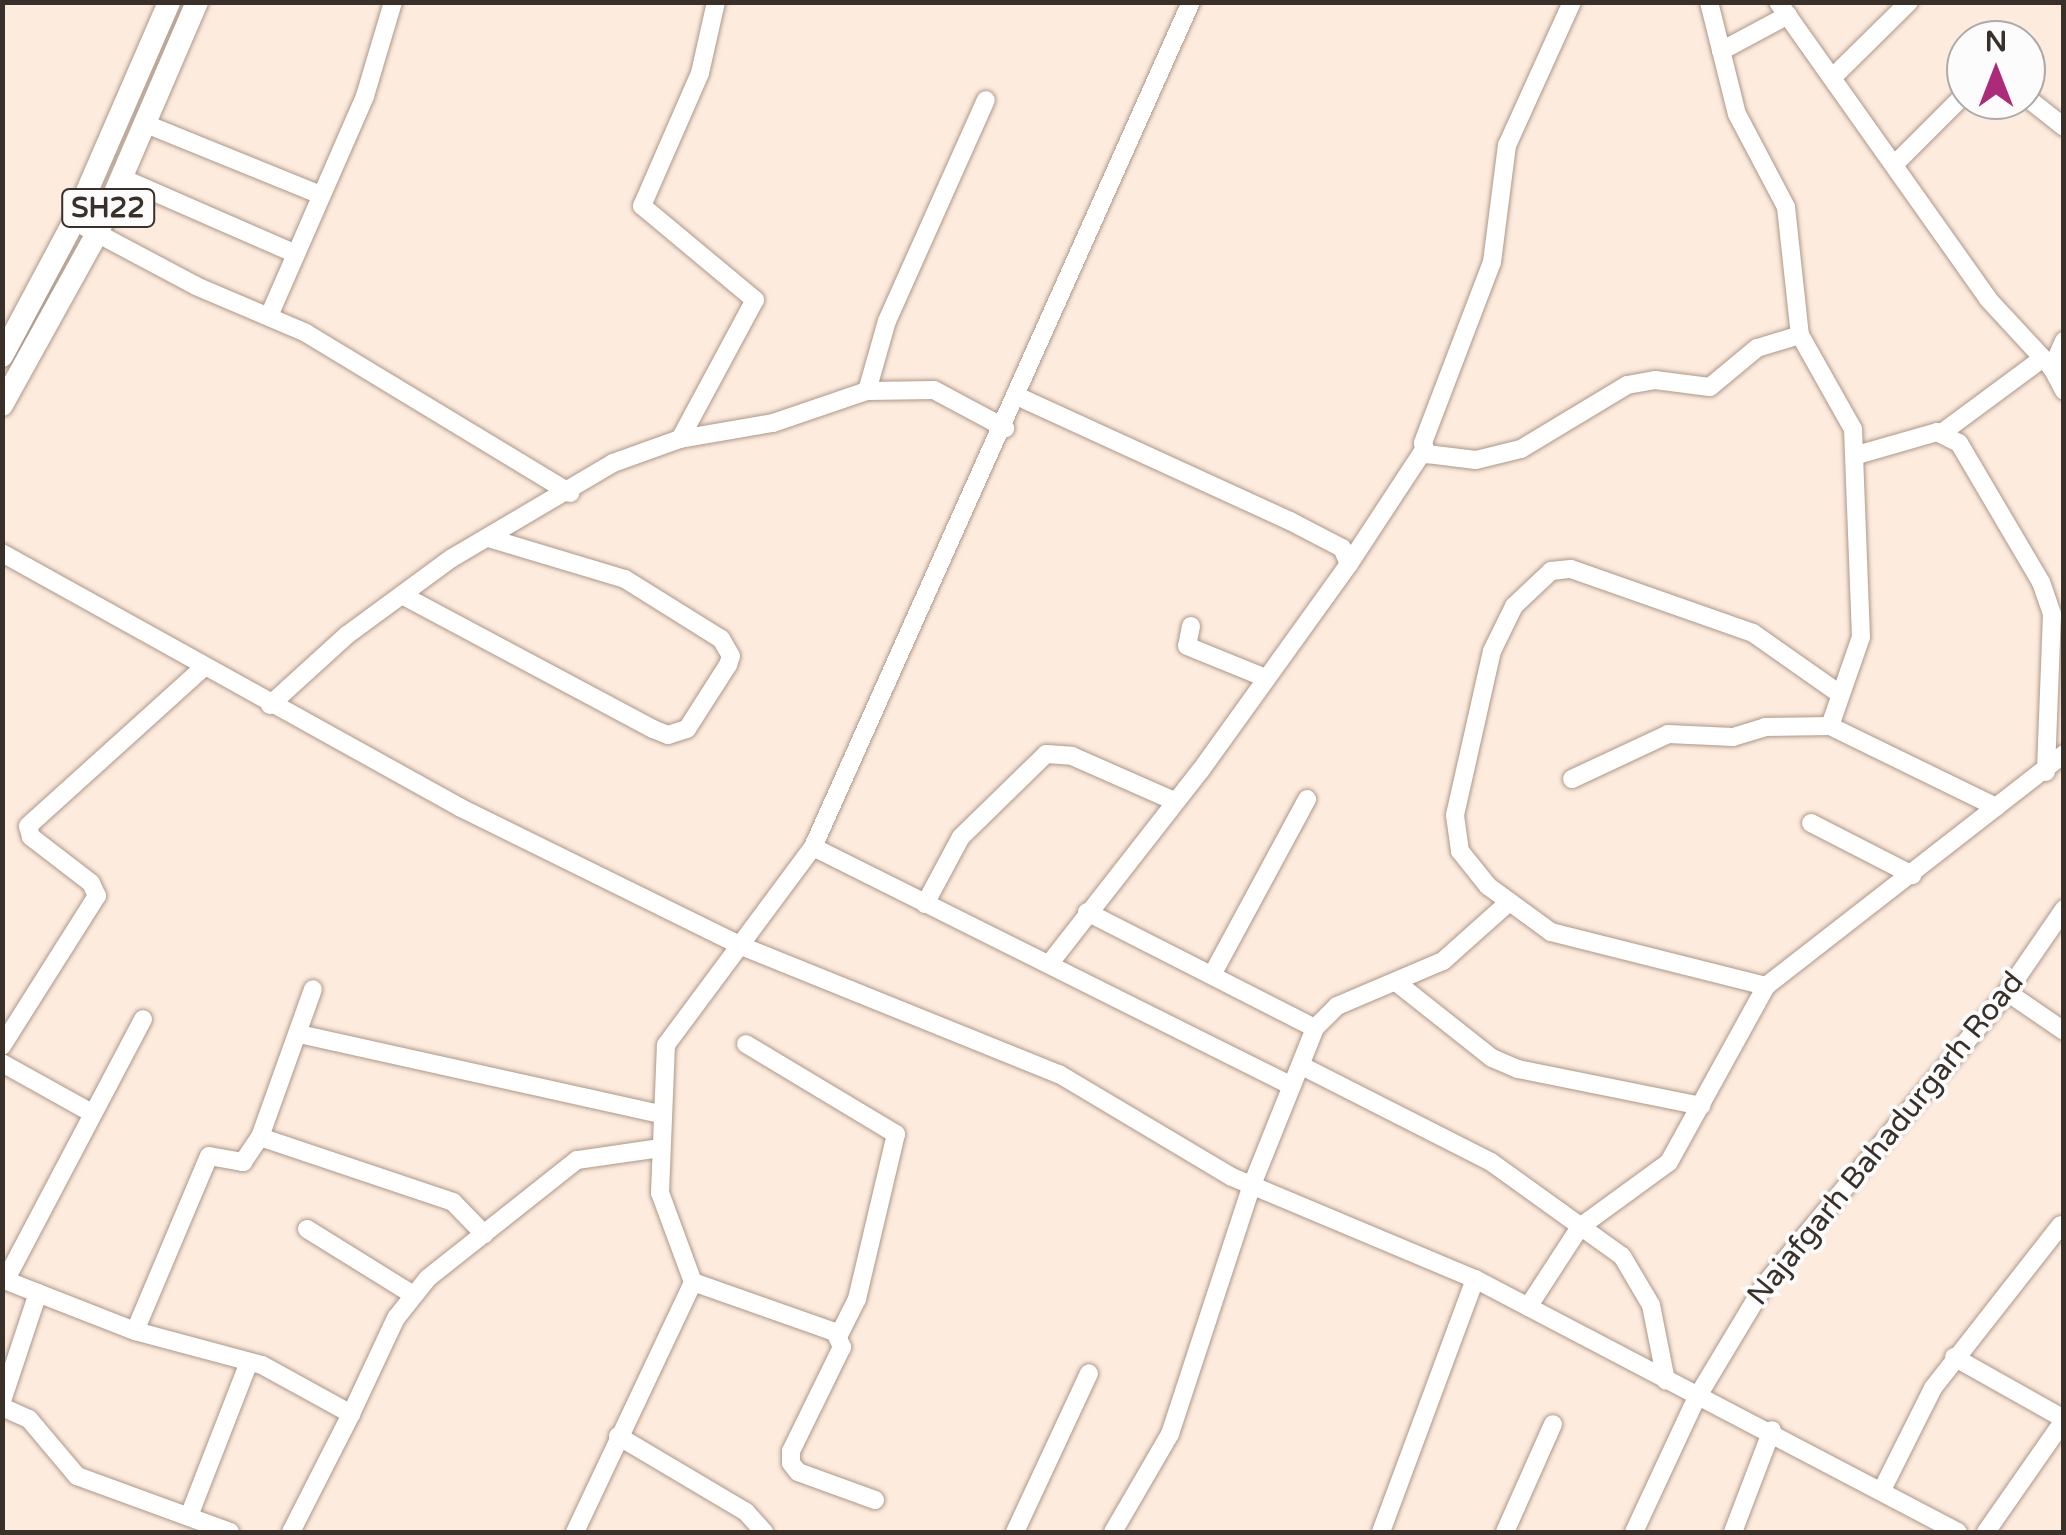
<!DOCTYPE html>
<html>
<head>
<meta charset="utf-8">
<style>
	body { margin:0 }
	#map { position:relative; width:2066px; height:1535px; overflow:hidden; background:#fdebdd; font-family:"Varela Round",sans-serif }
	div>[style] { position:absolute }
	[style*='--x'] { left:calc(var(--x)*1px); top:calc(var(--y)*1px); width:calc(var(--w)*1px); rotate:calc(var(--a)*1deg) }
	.roads { filter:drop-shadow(0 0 2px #ad9888) drop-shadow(0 0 2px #ad9888) }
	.minor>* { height:18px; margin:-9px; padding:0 9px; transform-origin:9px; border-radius:9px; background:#fff }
	.major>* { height:22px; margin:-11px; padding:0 11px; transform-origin:11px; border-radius:11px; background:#fff }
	span { translate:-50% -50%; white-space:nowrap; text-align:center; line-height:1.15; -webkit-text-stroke:8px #fcfcfc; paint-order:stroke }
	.shield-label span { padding:2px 8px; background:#fcfcfc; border:2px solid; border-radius:8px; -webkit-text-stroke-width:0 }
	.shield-label { font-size:28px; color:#383029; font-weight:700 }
	.street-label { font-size:30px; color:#383029 }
	.frame { position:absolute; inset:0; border:5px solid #383029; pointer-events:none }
	.north { position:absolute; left:1946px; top:20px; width:100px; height:100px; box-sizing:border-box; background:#fcfcfc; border:2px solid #aeaaa8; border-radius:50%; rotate:0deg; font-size:28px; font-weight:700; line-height:40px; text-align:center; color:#383029 }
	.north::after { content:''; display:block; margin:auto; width:35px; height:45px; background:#ac2b79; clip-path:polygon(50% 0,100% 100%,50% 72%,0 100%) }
</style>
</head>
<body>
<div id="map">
	<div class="roads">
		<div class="minor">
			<div style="--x:1572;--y:2;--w:157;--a:114.4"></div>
			<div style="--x:1507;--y:145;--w:118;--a:97.3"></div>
			<div style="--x:1492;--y:262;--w:194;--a:110.9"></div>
			<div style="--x:1423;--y:443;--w:12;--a:70"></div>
			<div style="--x:1427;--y:454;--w:49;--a:7"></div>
			<div style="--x:1476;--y:460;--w:46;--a:-13.7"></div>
			<div style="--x:1521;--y:449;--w:124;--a:-31.1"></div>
			<div style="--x:1627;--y:385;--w:28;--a:-10"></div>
			<div style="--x:1655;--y:380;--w:55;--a:7.3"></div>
			<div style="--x:1710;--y:387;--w:61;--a:-39.7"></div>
			<div style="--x:1757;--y:348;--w:45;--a:-16.8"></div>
			<div style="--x:1709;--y:2;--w:115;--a:76"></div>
			<div style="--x:1737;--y:114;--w:105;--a:62.2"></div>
			<div style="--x:1786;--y:207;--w:129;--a:83.8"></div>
			<div style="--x:1800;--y:335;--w:108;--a:60.6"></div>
			<div style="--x:1853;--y:429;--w:208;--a:87.8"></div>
			<div style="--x:1861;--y:637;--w:94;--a:109.2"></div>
			<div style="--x:1830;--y:726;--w:185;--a:26"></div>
			<div style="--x:1778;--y:2;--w:364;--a:54.7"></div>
			<div style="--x:1988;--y:299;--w:94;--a:47.2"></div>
			<div style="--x:1721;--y:51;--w:76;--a:-28.2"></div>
			<div style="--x:1832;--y:78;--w:108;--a:-44.6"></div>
			<div style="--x:2026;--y:97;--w:48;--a:38.3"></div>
			<div style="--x:146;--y:124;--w:186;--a:22.1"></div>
			<div style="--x:1896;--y:163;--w:99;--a:-45"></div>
			<div style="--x:122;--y:178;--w:188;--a:23.6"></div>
			<div style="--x:74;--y:221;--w:138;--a:28"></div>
			<div style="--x:196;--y:286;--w:120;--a:23.1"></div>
			<div style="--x:306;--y:333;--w:309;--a:31.2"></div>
			<div style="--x:269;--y:316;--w:240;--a:-66.4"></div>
			<div style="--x:365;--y:96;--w:98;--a:-73.4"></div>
			<div style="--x:2064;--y:341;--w:30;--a:114"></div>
			<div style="--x:2052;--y:368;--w:26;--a:62"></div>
			<div style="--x:867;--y:391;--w:67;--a:-0.9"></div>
			<div style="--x:934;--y:390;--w:81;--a:28.2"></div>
			<div style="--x:1019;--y:397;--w:298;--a:24.6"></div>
			<div style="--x:1290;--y:521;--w:59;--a:27.4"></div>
			<div style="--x:1342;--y:548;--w:17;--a:66"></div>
			<div style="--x:1349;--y:564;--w:255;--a:125.7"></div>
			<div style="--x:1200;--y:771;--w:245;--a:128"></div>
			<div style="--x:1943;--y:432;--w:124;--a:-36.5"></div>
			<div style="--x:680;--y:439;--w:158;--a:-61.7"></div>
			<div style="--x:755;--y:300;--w:147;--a:-140.2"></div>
			<div style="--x:642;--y:206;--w:145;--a:-66.4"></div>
			<div style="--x:700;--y:73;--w:73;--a:-77.3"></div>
			<div style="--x:1857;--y:455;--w:83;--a:-16"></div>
			<div style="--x:1937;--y:432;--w:25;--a:27"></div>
			<div style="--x:1959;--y:443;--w:161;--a:59.5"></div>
			<div style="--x:2041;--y:582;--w:34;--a:71"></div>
			<div style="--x:2052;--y:614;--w:158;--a:92.2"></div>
			<div style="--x:2;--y:553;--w:525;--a:29.05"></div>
			<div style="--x:461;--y:808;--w:310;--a:26.2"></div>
			<div style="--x:739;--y:945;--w:345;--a:22"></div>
			<div style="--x:1059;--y:1074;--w:201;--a:30.8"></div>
			<div style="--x:1232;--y:1177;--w:264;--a:22.8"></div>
			<div style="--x:1475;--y:1279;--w:545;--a:27.65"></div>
			<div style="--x:1349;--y:564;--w:136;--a:-56.7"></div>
			<div style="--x:402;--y:595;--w:285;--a:28.1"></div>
			<div style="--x:653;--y:729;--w:16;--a:22"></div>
			<div style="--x:668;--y:735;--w:20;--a:-18"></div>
			<div style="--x:687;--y:729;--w:76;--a:-57.4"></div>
			<div style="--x:728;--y:665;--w:9;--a:-72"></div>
			<div style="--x:731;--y:656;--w:20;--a:-120"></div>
			<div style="--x:721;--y:639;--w:113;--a:-148"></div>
			<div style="--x:625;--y:579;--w:143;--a:-163.3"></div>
			<div style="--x:1191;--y:626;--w:20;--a:101"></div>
			<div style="--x:1187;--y:646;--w:85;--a:22.1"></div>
			<div style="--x:270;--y:705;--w:104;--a:-42.3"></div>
			<div style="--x:347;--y:635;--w:130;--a:-36.3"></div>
			<div style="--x:452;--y:558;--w:187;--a:-30.5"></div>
			<div style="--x:613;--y:463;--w:71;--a:-19.7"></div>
			<div style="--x:680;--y:439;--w:94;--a:-9.8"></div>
			<div style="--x:773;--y:423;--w:99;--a:-18.8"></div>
			<div style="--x:867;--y:391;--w:73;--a:-74.1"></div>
			<div style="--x:887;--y:321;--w:242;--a:-65.9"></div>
			<div style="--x:1572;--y:779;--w:106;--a:-25.1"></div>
			<div style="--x:1668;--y:734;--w:65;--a:2.6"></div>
			<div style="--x:1733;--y:737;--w:34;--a:-17"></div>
			<div style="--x:1765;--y:727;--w:65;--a:-0.9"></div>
			<div style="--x:1811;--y:823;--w:114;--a:27.2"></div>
			<div style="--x:813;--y:847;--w:535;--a:26.52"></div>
			<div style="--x:925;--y:904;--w:76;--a:-61.8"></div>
			<div style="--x:961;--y:837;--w:119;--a:-44.3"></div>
			<div style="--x:1046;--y:754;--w:26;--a:4"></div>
			<div style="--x:1072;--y:756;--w:111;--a:23.8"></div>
			<div style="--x:1087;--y:912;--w:256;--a:27"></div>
			<div style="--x:1212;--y:975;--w:200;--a:-61.6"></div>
			<div style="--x:1396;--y:982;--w:122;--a:38.4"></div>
			<div style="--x:1492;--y:1058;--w:28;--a:23"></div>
			<div style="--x:1518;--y:1069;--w:187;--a:11.4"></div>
			<div style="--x:1766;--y:986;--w:222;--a:-165.9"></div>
			<div style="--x:1551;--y:932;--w:78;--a:-143.9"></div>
			<div style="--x:1488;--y:886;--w:45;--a:-128.7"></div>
			<div style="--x:1460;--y:851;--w:36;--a:-98"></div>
			<div style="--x:1455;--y:815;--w:168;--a:-77.3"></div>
			<div style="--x:1492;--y:651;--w:50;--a:-63.9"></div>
			<div style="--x:1514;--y:606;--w:51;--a:-43.4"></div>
			<div style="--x:1551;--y:571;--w:20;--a:-6"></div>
			<div style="--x:1571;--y:569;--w:193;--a:19.4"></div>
			<div style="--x:1753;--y:633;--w:103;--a:35.1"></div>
			<div style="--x:2007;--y:992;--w:69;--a:34.4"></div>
			<div style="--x:299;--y:1034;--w:370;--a:12.5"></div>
			<div style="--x:746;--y:1044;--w:175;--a:31"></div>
			<div style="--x:896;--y:1134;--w:170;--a:103.3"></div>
			<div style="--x:857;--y:1299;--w:42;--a:116.6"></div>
			<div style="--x:2;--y:1046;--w:178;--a:-57.7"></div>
			<div style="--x:97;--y:896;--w:14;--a:-115"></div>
			<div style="--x:91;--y:883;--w:76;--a:-142.5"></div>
			<div style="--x:31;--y:837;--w:11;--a:-105"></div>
			<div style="--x:28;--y:826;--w:237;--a:-42.1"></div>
			<div style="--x:2;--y:1063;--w:101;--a:29.1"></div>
			<div style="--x:1302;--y:1066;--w:212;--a:26.9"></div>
			<div style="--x:1491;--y:1162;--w:161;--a:35.7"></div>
			<div style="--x:1622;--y:1256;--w:57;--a:59.4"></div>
			<div style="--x:1651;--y:1305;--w:77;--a:78.8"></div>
			<div style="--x:260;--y:1137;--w:204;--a:18.6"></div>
			<div style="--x:453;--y:1202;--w:45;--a:45.9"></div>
			<div style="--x:307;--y:1229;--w:123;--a:31.8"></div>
			<div style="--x:2;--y:1279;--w:143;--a:21.4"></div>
			<div style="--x:135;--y:1331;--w:131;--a:15"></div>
			<div style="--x:262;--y:1365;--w:102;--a:28.8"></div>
			<div style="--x:351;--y:1414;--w:106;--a:-64.9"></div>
			<div style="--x:396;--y:1318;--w:51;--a:-51.3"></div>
			<div style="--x:428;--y:1278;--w:190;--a:-38.4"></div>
			<div style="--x:577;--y:1160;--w:84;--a:-8.2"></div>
			<div style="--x:5;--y:1281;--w:296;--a:-62.2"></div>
			<div style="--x:693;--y:1282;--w:151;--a:19.4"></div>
			<div style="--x:835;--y:1332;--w:17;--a:65"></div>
			<div style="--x:842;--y:1347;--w:116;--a:116.1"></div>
			<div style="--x:791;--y:1451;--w:12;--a:90"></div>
			<div style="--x:791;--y:1463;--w:11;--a:52"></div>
			<div style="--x:798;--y:1472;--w:82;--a:20"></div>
			<div style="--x:1528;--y:1307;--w:95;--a:-57"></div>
			<div style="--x:1580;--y:1227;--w:110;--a:-36.1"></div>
			<div style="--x:1669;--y:1162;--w:201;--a:-61.1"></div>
			<div style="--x:1766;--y:986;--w:378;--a:-37.9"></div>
			<div style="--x:135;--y:1331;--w:190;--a:-67.1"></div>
			<div style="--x:209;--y:1156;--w:35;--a:10"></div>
			<div style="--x:243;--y:1162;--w:30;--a:-56"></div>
			<div style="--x:260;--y:1137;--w:157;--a:-70.3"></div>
			<div style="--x:1954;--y:1357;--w:126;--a:29.4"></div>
			<div style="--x:2;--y:1401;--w:114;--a:-71.6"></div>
			<div style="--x:2;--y:1407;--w:30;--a:24"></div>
			<div style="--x:29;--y:1419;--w:75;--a:49.9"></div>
			<div style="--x:77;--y:1476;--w:163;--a:20.1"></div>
			<div style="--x:618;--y:1436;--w:149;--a:30.7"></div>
			<div style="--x:746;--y:1512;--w:27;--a:48"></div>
			<div style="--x:1882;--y:1490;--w:114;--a:-63.4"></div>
			<div style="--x:1933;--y:1388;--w:207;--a:-51.9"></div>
			<div style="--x:189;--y:1516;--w:165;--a:-68.7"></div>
			<div style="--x:291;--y:1532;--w:132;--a:-63"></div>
			<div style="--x:575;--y:1532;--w:276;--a:-64.7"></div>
			<div style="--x:693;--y:1282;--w:95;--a:-110.3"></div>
			<div style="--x:660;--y:1193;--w:148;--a:-87.7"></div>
			<div style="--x:666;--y:1045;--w:247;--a:-53.4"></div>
			<div style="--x:813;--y:847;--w:926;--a:-65.9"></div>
			<div style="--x:1015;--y:1532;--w:175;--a:-65"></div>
			<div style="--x:1113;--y:1532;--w:113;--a:-59.8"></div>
			<div style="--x:1170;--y:1434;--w:262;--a:-71.8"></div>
			<div style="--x:1252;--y:1185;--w:169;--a:-68.1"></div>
			<div style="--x:1315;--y:1028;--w:31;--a:-45"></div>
			<div style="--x:1337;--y:1006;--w:115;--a:-23"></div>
			<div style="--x:1443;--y:961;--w:89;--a:-41.8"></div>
			<div style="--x:1381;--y:1532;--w:270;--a:-69.6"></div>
			<div style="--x:1505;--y:1532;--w:118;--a:-66"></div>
			<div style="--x:1634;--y:1532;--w:147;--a:-65"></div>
			<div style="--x:1696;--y:1399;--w:134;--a:-59"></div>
			<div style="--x:1765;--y:1284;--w:379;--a:-50.3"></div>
			<div style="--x:2007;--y:992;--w:101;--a:-55.5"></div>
			<div style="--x:1733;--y:1532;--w:109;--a:-69.1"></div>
			<div style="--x:1986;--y:1532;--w:136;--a:-55.1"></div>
		</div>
		<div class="major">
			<div style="--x:2;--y:356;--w:153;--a:-61.9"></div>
			<div style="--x:74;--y:221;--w:239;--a:-66.5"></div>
			<div style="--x:2;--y:405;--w:198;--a:-61"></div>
			<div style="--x:98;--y:232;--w:250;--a:-66.7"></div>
		</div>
	</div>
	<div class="shield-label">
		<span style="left:108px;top:208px">SH22</span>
	</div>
	<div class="street-label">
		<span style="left:1886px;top:1139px;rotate:-51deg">Najafgarh Bahadurgarh Road</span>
	</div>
	<div class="frame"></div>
	<div class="north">N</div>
</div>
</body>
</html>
